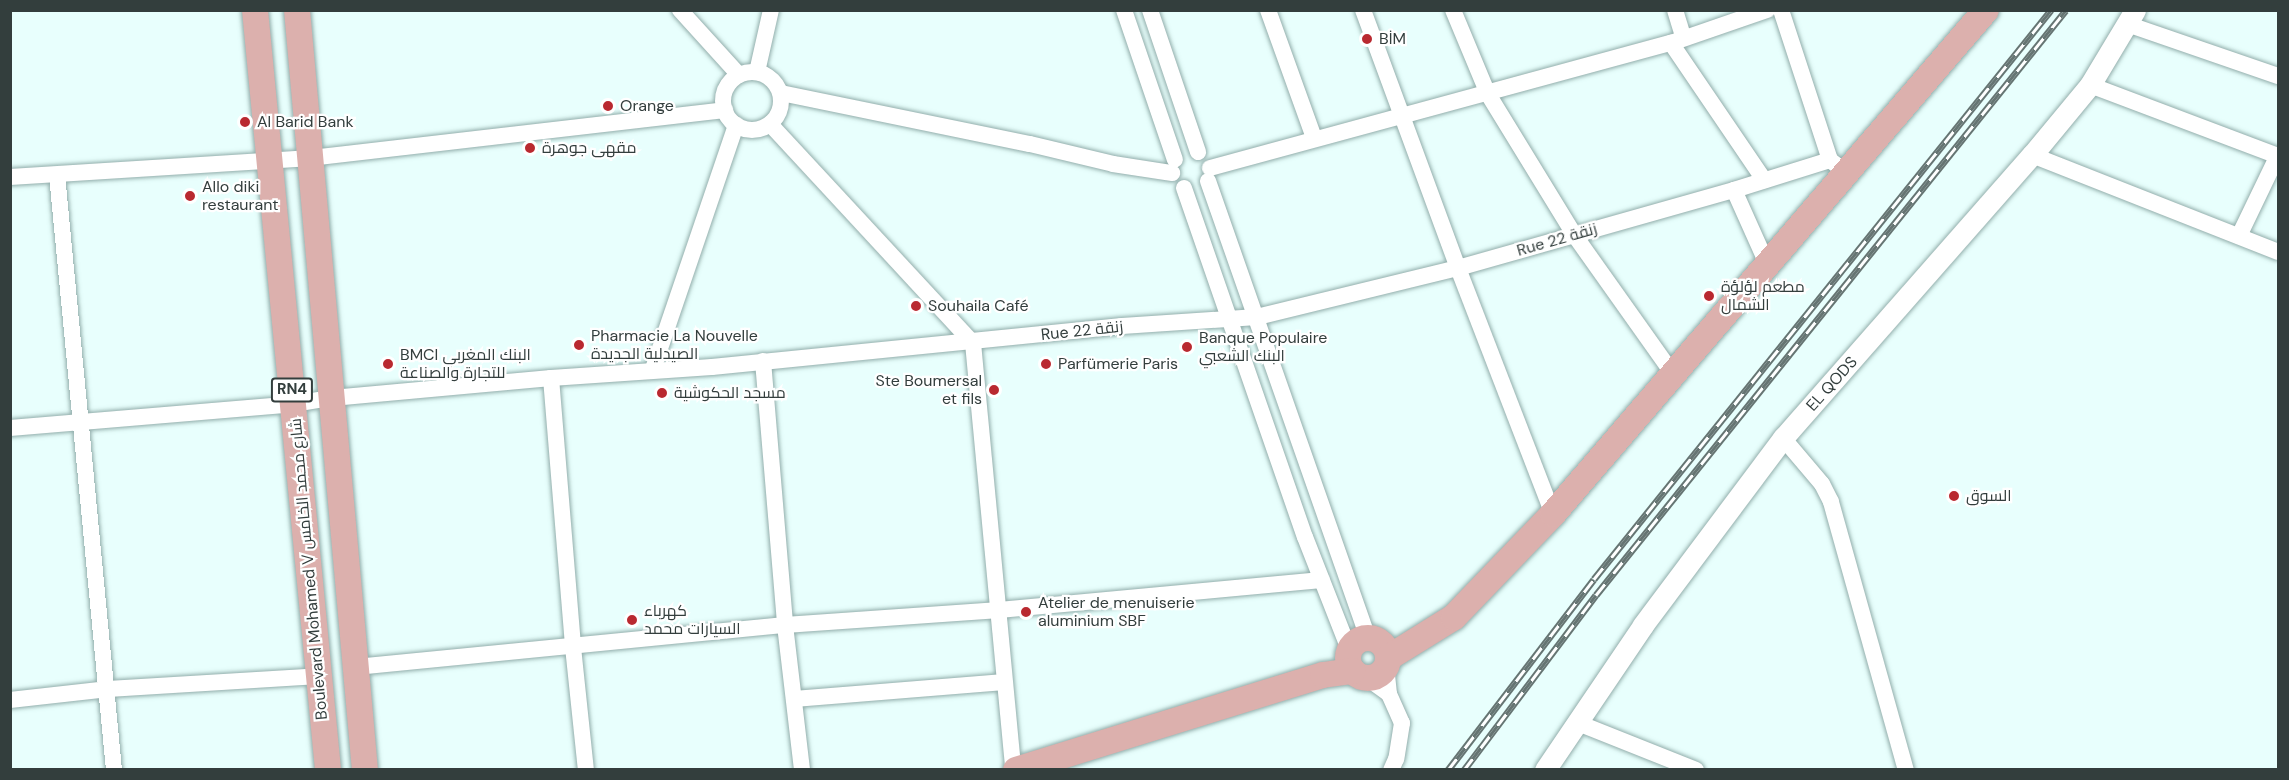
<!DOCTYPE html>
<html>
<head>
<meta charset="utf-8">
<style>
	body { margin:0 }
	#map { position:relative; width:2289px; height:780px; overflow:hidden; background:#e8fffd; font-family:"DM Sans",Cairo,sans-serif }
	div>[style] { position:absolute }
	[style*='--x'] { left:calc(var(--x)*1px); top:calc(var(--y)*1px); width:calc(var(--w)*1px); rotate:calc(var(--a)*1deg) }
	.roads { filter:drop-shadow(0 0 2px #92aeab) drop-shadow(0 0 2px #92aeab) }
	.minor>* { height:16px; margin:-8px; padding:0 8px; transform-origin:8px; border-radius:8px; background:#fff }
	.minor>.ring { margin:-8px; padding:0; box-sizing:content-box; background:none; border:16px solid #fff; border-radius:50% }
	.tertiary>* { height:21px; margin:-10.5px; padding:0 10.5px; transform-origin:10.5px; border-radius:10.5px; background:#fff }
	.primary>* { height:26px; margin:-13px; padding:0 13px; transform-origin:13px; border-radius:13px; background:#dcb0ad }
	.primary>.ring { margin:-13px; padding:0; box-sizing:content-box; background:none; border:26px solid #dcb0ad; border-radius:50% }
	.rail>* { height:7px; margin-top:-3.5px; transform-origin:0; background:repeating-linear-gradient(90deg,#fff 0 14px,#667573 0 28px); box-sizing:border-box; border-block:2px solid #667573 }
	.dots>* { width:16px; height:16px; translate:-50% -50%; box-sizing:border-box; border:3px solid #fff; border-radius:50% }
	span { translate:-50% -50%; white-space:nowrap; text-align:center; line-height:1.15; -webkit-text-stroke:4.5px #fff; paint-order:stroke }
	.shield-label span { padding:2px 4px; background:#fff; border:2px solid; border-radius:4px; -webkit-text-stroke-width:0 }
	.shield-label { font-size:15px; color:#333e3d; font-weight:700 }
	.poi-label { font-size:16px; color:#333e3d }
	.left { translate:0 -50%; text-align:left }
	.right { translate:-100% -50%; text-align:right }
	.street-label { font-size:16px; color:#333e3d }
	.frame { position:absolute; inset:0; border:12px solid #333e3d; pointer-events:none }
</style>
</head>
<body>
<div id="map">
	<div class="roads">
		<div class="minor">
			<div style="--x:680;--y:10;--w:88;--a:47.8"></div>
			<div style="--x:1124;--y:10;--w:158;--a:71.2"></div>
			<div style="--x:1150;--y:10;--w:150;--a:71.3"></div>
			<div style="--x:1268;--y:10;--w:136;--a:70.2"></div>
			<div style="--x:1363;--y:10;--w:275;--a:69.8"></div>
			<div style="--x:1458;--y:268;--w:264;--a:68.9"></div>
			<div style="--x:1453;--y:10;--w:91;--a:67.4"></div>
			<div style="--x:1488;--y:94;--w:167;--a:58.5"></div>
			<div style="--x:1575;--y:236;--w:169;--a:54.6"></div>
			<div style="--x:1675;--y:10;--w:28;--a:73"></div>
			<div style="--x:1781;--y:10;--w:158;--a:71.9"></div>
			<div style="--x:1830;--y:160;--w:23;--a:38"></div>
			<div style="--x:2127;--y:24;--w:160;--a:19"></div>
			<div style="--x:1671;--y:43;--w:166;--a:55.8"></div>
			<div class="ring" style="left:723px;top:72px;width:42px;height:42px"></div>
			<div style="--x:757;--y:72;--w:64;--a:-77.3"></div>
			<div style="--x:2090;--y:85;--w:201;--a:20.7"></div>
			<div style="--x:781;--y:93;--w:254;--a:11.6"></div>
			<div style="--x:1030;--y:144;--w:85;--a:13.5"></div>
			<div style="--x:1113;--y:164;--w:60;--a:8.7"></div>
			<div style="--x:770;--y:124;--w:299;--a:47.2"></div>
			<div style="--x:973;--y:343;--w:429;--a:84.6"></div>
			<div style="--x:2032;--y:155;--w:264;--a:21.5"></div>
			<div style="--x:1210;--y:168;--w:478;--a:-15.2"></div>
			<div style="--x:1671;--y:43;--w:102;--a:-19"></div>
			<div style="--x:57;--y:175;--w:598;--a:84.53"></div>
			<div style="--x:10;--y:177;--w:302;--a:-3.6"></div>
			<div style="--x:311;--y:158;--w:417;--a:-6.6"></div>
			<div style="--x:1208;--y:181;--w:483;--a:70.7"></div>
			<div style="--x:1184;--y:188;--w:369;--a:70.9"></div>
			<div style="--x:1305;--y:537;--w:120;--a:68.6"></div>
			<div style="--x:1734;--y:190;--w:101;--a:-17.4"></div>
			<div style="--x:2239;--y:236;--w:90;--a:-64.3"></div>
			<div style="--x:763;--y:361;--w:265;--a:85.2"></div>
			<div style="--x:785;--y:625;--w:146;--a:83.3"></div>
			<div style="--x:653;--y:369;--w:258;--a:-71.2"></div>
			<div style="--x:551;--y:378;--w:270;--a:85.3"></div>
			<div style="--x:573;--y:647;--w:124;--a:84"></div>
			<div style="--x:10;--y:428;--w:284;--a:-4.8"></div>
			<div style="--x:293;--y:404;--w:39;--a:-9"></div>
			<div style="--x:332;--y:398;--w:220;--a:-5.2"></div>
			<div style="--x:551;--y:378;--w:161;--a:-3.9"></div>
			<div style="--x:712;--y:367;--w:412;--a:-5.7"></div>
			<div style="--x:1122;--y:326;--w:135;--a:-3.8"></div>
			<div style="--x:1257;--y:317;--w:207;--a:-13.7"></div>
			<div style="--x:1458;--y:268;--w:287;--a:-15.8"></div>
			<div style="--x:1734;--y:190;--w:83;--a:65.9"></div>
			<div style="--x:1783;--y:438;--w:60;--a:49.7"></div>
			<div style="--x:1822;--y:484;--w:20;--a:63"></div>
			<div style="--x:1831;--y:502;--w:278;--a:74.4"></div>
			<div style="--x:356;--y:667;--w:431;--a:-5.6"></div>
			<div style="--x:785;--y:625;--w:215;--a:-4"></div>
			<div style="--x:999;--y:610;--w:324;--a:-5.3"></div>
			<div style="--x:1367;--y:678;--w:27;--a:36"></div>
			<div style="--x:1389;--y:694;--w:28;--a:-96"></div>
			<div style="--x:1389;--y:694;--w:32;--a:66"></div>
			<div style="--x:1402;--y:723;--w:36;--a:99"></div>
			<div style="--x:1396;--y:759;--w:12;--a:114"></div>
			<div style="--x:794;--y:699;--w:211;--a:-4.6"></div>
			<div style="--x:10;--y:700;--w:99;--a:-6.4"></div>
			<div style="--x:108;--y:689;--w:211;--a:-3.5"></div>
			<div style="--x:1578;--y:723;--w:127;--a:21.7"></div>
		</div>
		<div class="tertiary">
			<div style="--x:1545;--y:770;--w:175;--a:-55.9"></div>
			<div style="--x:1643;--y:625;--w:234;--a:-53.2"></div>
			<div style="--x:1783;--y:438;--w:377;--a:-48.7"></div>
			<div style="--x:2032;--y:155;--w:91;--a:-50.4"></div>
			<div style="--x:2090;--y:85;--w:87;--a:-59"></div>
		</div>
		<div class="primary">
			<div style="--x:255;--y:10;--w:763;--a:84.51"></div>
			<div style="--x:297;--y:10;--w:763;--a:84.89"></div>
			<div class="ring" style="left:1348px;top:638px;width:14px;height:14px"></div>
			<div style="--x:1388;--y:658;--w:78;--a:-31.8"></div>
			<div style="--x:1454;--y:617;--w:143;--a:-46.1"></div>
			<div style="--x:1553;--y:514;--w:664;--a:-49.33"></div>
			<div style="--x:1016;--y:770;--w:321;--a:-17.2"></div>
			<div style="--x:1323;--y:675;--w:30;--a:-8"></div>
		</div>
	</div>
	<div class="rail">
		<div style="--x:1448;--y:770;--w:240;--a:-52.6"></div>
		<div style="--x:1594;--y:579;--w:730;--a:-51.23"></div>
		<div style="--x:1464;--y:770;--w:219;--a:-53"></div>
		<div style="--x:1596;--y:595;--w:750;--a:-51.22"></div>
	</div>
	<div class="dots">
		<div style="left:1367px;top:39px;background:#b92930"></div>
		<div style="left:608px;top:106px;background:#b92930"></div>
		<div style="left:245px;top:122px;background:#b92930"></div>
		<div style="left:530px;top:148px;background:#b92930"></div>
		<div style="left:190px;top:196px;background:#b92930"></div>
		<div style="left:1709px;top:296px;background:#b92930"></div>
		<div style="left:916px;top:306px;background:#b92930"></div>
		<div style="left:579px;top:345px;background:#b92930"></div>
		<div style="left:1187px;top:347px;background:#b92930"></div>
		<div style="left:388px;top:364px;background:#b92930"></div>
		<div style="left:1046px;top:364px;background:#b92930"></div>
		<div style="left:994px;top:390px;background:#b92930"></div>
		<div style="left:662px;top:393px;background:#b92930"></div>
		<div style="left:1954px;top:496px;background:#b92930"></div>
		<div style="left:1026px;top:612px;background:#b92930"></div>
		<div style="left:632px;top:620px;background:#b92930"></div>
	</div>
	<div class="shield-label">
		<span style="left:292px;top:390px">RN4</span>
	</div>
	<div class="poi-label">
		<span class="left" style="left:1379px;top:39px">BİM</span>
		<span class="left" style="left:620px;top:106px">Orange</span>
		<span class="left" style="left:257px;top:122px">Al Barid Bank</span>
		<span class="left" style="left:542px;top:148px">مقهى جوهرة</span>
		<span class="left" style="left:202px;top:196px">Allo diki<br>restaurant</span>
		<span class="left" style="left:1721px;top:296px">مطعم لؤلؤة<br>الشمال</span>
		<span class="left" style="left:928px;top:306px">Souhaila Café</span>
		<span class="left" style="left:591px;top:345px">Pharmacie La Nouvelle<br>الصيدلية الجديدة</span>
		<span class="left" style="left:1199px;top:347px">Banque Populaire<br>البنك الشعبي</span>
		<span class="left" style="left:400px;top:364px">BMCI البنك المغربي<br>للتجارة والصناعة</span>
		<span class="left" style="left:1058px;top:364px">Parfümerie Paris</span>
		<span class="right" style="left:982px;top:390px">Ste Boumersal<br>et fils</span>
		<span class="left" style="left:674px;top:393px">مسجد الحكوشية</span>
		<span class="left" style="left:1966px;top:496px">السوق</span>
		<span class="left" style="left:1038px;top:612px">Atelier de menuiserie<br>aluminium SBF</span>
		<span class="left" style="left:644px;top:620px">كهرباء<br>السيارات محمد</span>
	</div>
	<div class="street-label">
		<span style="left:1557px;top:240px;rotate:-16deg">Rue 22 زنقة</span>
		<span style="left:1082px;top:331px;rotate:-6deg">Rue 22 زنقة</span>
		<span style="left:1832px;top:384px;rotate:-48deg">EL QODS</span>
		<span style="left:309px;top:569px;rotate:-95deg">Boulevard Mohamed V شارع محمد الخامس</span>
	</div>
	<div class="frame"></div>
</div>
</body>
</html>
